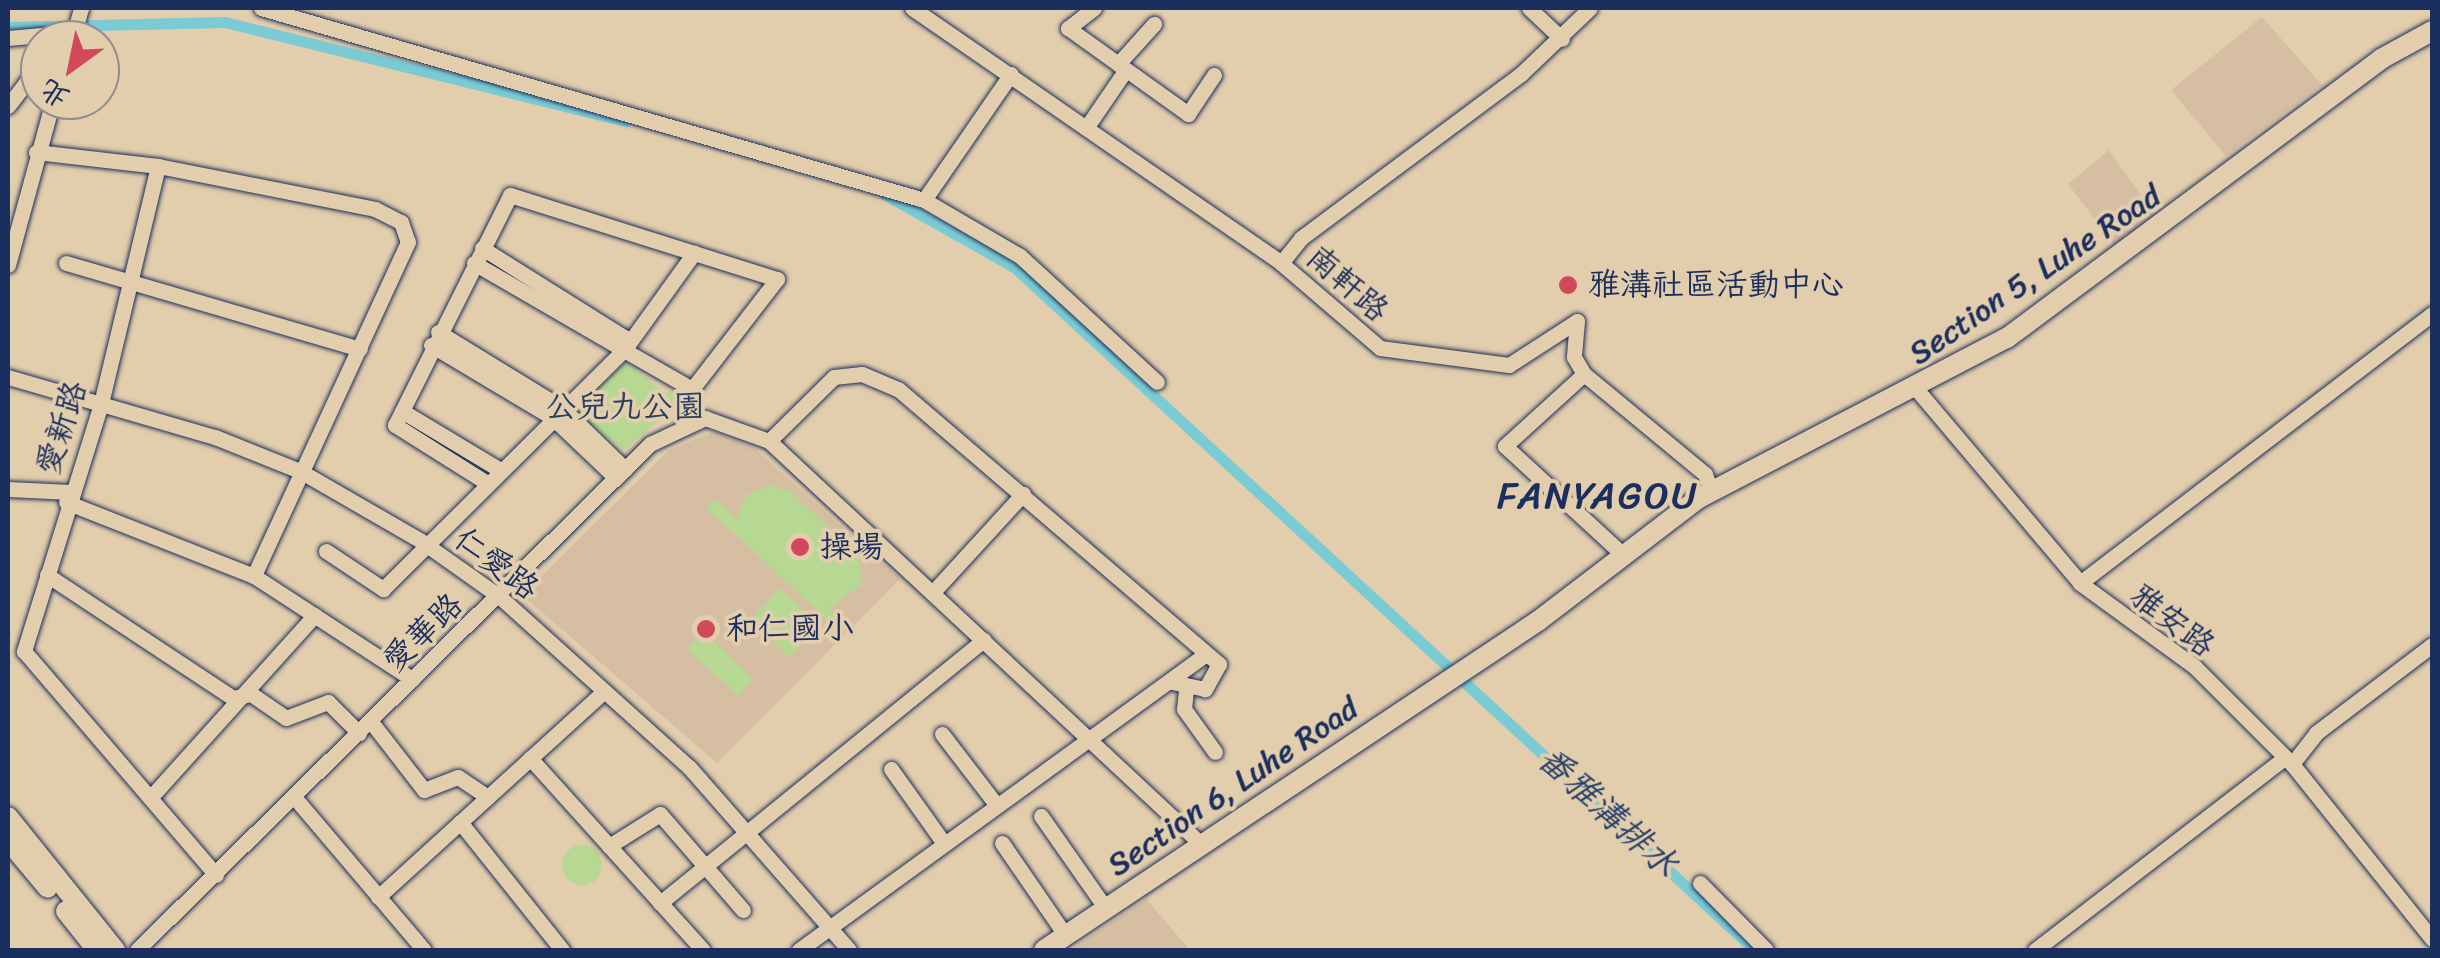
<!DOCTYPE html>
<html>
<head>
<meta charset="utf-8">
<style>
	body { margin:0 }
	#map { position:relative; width:2440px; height:958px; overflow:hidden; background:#e2cdac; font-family:Sriracha,"LXGW WenKai TC",sans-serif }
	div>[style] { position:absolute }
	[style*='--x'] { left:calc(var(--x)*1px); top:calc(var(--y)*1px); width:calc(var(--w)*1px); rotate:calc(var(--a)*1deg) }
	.built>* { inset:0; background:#d6bea2 }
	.green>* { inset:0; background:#b6d892 }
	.round { border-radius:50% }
	.canal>* { height:11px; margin:-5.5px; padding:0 5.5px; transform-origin:5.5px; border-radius:5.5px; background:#7acbd4 }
	.roads { filter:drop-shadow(0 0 2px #1b2f5e) drop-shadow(0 0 2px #1b2f5e) }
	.minor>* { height:15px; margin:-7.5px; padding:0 7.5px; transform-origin:7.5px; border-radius:7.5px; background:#e2cdac }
	.major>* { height:20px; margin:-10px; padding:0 10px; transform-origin:10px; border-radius:10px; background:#e2cdac }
	.dots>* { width:28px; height:28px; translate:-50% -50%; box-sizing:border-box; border:5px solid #e2cdac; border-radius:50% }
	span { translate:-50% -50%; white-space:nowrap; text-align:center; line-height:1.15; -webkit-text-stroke:8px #e2cdac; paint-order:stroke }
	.street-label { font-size:32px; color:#1b2f5e }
	.poi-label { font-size:32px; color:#1b2f5e }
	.left { translate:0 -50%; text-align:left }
	.park-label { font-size:32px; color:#2a4063 }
	.water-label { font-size:35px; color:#243f6a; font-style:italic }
	.quarter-label { font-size:38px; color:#1b2f5e; letter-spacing:2.5px }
	.frame { position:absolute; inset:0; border:10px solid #1b2f5e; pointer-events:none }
	.north { position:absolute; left:20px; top:20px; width:100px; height:100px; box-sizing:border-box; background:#e2cdac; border:2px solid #928e8d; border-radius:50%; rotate:213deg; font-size:28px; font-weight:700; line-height:40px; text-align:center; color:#1b2f5e }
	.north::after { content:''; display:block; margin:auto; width:35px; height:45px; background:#d1495b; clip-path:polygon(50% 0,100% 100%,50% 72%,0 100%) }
</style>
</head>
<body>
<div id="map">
	<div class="built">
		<div style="clip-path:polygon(2262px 17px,2322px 85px,2226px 156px,2171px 90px)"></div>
		<div style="clip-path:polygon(2109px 150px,2156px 217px,2116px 247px,2068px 184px)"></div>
		<div style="clip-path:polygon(715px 432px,752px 446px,900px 579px,717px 763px,522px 595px,669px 450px)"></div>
		<div style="clip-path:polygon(1146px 899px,1190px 950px,1070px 950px)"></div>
	</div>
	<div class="green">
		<div style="clip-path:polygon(626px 362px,664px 392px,700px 391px,703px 404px,671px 411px,624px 450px,573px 411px)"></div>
		<div style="clip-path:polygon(770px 485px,790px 491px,860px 557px,861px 585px,830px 608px,839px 617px,832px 625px,707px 508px,715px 499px,736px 519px,746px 495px)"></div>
		<div style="clip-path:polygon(780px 588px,819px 626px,789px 657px,751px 620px)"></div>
		<div style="clip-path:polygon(703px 632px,753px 678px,738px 696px,687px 649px)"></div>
		<div class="round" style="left:562px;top:845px;width:40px;height:40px"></div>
	</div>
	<div class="canal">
		<div style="--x:8;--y:27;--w:217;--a:-1.3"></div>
		<div style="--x:225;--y:22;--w:413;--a:13.9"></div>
		<div style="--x:884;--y:194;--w:149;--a:29.3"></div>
		<div style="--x:1014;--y:267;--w:1008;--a:42.67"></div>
	</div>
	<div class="roads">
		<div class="minor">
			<div style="--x:261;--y:8;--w:690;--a:16.15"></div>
			<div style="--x:924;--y:200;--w:111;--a:30.3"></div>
			<div style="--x:1020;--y:256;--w:186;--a:42.6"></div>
			<div style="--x:912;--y:8;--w:449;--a:34.6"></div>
			<div style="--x:1281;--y:263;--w:130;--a:40.6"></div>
			<div style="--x:1380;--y:348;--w:130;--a:7.5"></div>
			<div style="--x:1509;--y:365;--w:81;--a:-32.9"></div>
			<div style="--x:1577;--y:321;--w:36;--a:95"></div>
			<div style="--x:1574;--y:357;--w:20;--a:60"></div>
			<div style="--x:1584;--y:374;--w:157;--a:39.6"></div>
			<div style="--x:1705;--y:474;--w:18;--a:71"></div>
			<div style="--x:1094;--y:8;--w:33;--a:142"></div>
			<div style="--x:1068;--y:28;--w:148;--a:35.6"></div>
			<div style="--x:1188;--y:114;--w:47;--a:-56.3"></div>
			<div style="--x:1529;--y:8;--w:45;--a:43.2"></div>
			<div style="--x:8;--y:38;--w:67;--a:-5.1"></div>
			<div style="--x:72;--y:40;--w:33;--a:-74"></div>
			<div style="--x:1118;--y:64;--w:54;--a:-48"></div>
			<div style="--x:8;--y:106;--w:53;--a:-52.7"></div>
			<div style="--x:1086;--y:128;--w:69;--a:-55.6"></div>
			<div style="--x:36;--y:152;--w:123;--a:6.5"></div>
			<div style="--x:158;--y:166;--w:221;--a:11.2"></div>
			<div style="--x:375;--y:209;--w:29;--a:27"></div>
			<div style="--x:401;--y:222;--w:21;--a:71"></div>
			<div style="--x:408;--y:242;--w:368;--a:114.8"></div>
			<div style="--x:158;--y:166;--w:248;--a:103.5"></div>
			<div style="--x:100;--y:407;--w:256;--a:107.3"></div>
			<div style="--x:24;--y:651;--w:295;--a:49.4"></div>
			<div style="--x:924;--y:200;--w:153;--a:-55.4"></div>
			<div style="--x:482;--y:248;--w:168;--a:32.1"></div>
			<div style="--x:624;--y:337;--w:13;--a:90"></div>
			<div style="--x:66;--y:263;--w:306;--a:16.3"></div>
			<div style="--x:474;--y:263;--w:173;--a:30.1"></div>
			<div style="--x:1281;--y:263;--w:32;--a:-51"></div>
			<div style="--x:1301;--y:238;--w:274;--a:-36.7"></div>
			<div style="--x:1521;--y:74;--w:95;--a:-43.7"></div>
			<div style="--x:8;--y:265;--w:171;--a:-74.7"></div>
			<div style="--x:438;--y:332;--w:145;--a:31.5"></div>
			<div style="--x:562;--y:408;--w:88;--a:44.1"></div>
			<div style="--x:431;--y:345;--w:142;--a:30.9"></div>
			<div style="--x:553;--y:418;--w:87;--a:43.6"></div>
			<div style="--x:1584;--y:374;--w:107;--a:137.7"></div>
			<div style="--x:1505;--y:446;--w:162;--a:42.7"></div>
			<div style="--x:8;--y:377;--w:216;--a:16.2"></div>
			<div style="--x:215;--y:437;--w:92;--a:21.8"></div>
			<div style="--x:300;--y:471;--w:140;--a:30"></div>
			<div style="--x:421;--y:541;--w:97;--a:35.3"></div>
			<div style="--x:500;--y:597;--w:254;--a:42"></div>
			<div style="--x:689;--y:767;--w:243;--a:48.8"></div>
			<div style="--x:1918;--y:391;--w:251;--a:49.8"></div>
			<div style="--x:2080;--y:583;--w:142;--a:36.1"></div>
			<div style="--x:2195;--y:667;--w:137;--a:45"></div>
			<div style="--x:2292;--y:764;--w:224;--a:51.3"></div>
			<div style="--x:402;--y:411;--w:114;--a:31"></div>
			<div style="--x:769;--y:441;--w:91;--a:-44.6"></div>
			<div style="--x:834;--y:377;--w:28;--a:-6"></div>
			<div style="--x:862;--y:374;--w:39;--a:23"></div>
			<div style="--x:898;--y:389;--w:423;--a:40.6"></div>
			<div style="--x:1219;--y:664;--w:29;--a:119"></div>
			<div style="--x:1205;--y:689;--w:35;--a:-168"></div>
			<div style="--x:487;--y:483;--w:109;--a:-147.8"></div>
			<div style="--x:395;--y:425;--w:257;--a:-63.4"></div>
			<div style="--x:510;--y:195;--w:280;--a:17.5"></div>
			<div style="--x:777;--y:279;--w:139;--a:127.7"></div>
			<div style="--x:692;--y:389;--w:78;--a:-150.2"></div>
			<div style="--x:8;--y:489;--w:63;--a:2.7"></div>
			<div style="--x:66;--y:502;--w:202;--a:21.5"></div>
			<div style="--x:254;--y:576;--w:189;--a:33.1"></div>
			<div style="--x:326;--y:551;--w:69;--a:33.7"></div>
			<div style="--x:383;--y:589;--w:339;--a:-44.8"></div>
			<div style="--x:624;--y:350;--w:120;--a:-54.2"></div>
			<div style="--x:47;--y:575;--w:223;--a:33.5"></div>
			<div style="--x:233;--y:698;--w:18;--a:-13"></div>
			<div style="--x:251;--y:694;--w:42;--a:34.4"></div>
			<div style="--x:286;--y:718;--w:45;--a:-20.9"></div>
			<div style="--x:328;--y:702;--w:44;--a:45"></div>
			<div style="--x:2080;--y:583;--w:443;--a:-37.4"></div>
			<div style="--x:934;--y:591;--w:132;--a:-47.5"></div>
			<div style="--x:1186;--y:690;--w:19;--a:96"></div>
			<div style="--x:1184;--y:709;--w:53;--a:54.2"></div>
			<div style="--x:372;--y:723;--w:85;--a:52.2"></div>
			<div style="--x:424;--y:790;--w:36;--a:-21"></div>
			<div style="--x:458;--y:777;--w:36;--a:34"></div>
			<div style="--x:942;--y:734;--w:87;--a:52.5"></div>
			<div style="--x:530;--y:758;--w:258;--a:48"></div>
			<div style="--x:2292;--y:764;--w:39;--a:-52"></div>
			<div style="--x:2316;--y:733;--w:146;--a:-37.2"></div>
			<div style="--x:891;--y:769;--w:90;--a:54.5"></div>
			<div style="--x:150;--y:798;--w:246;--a:-48"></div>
			<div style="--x:295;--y:798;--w:199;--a:49.7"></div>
			<div style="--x:1041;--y:816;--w:113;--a:55"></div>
			<div style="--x:460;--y:822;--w:164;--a:51.4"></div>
			<div style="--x:1002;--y:843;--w:113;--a:55.5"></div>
			<div style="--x:609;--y:846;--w:60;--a:-32.1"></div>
			<div style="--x:660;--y:814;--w:127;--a:49.2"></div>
			<div style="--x:1700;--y:883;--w:94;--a:45.4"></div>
			<div style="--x:378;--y:897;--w:306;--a:-42.3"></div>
			<div style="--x:660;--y:903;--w:417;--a:-39.1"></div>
			<div style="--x:137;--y:950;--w:721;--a:-44.61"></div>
			<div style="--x:650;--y:444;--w:61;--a:-25.3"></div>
			<div style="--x:705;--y:418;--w:68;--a:19.8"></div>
			<div style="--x:769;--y:441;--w:591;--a:43.01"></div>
			<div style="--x:799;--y:950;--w:503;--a:-36.03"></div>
			<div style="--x:2035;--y:950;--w:309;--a:-37.6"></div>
		</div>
		<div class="major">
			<div style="--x:8;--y:817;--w:171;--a:51.2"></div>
			<div style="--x:8;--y:840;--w:62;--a:50.2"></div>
			<div style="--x:66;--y:911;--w:50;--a:51.5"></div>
			<div style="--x:1044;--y:950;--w:594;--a:-33.66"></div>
			<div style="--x:1538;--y:621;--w:203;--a:-37.4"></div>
			<div style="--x:1699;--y:498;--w:347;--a:-27.5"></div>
			<div style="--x:2007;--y:338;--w:467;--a:-36.7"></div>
			<div style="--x:2381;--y:59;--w:58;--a:-28.8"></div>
		</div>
	</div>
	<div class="dots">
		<div style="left:1568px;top:285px;background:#d1495b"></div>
		<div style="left:800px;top:547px;background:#d1495b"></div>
		<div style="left:706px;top:629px;background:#d1495b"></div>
	</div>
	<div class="street-label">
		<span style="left:2035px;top:275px;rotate:-34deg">Section 5, Luhe Road</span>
		<span style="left:1347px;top:284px;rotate:41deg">南軒路</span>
		<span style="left:62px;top:428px;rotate:-72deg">愛新路</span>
		<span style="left:496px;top:564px;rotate:37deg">仁愛路</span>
		<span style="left:2172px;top:621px;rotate:37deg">雅安路</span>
		<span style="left:423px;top:633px;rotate:-44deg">愛華路</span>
		<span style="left:1233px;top:787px;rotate:-34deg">Section 6, Luhe Road</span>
	</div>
	<div class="poi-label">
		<span class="left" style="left:1588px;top:285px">雅溝社區活動中心</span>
		<span class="left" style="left:820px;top:547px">操場</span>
		<span class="left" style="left:726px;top:629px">和仁國小</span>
	</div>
	<div class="park-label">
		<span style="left:625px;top:407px">公兒九公園</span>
	</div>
	<div class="water-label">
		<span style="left:1608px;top:811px;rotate:42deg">番雅溝排水</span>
	</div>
	<div class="quarter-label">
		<span style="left:1598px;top:496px">FANYAGOU</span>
	</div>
	<div class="frame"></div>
	<div class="north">北</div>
</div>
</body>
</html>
